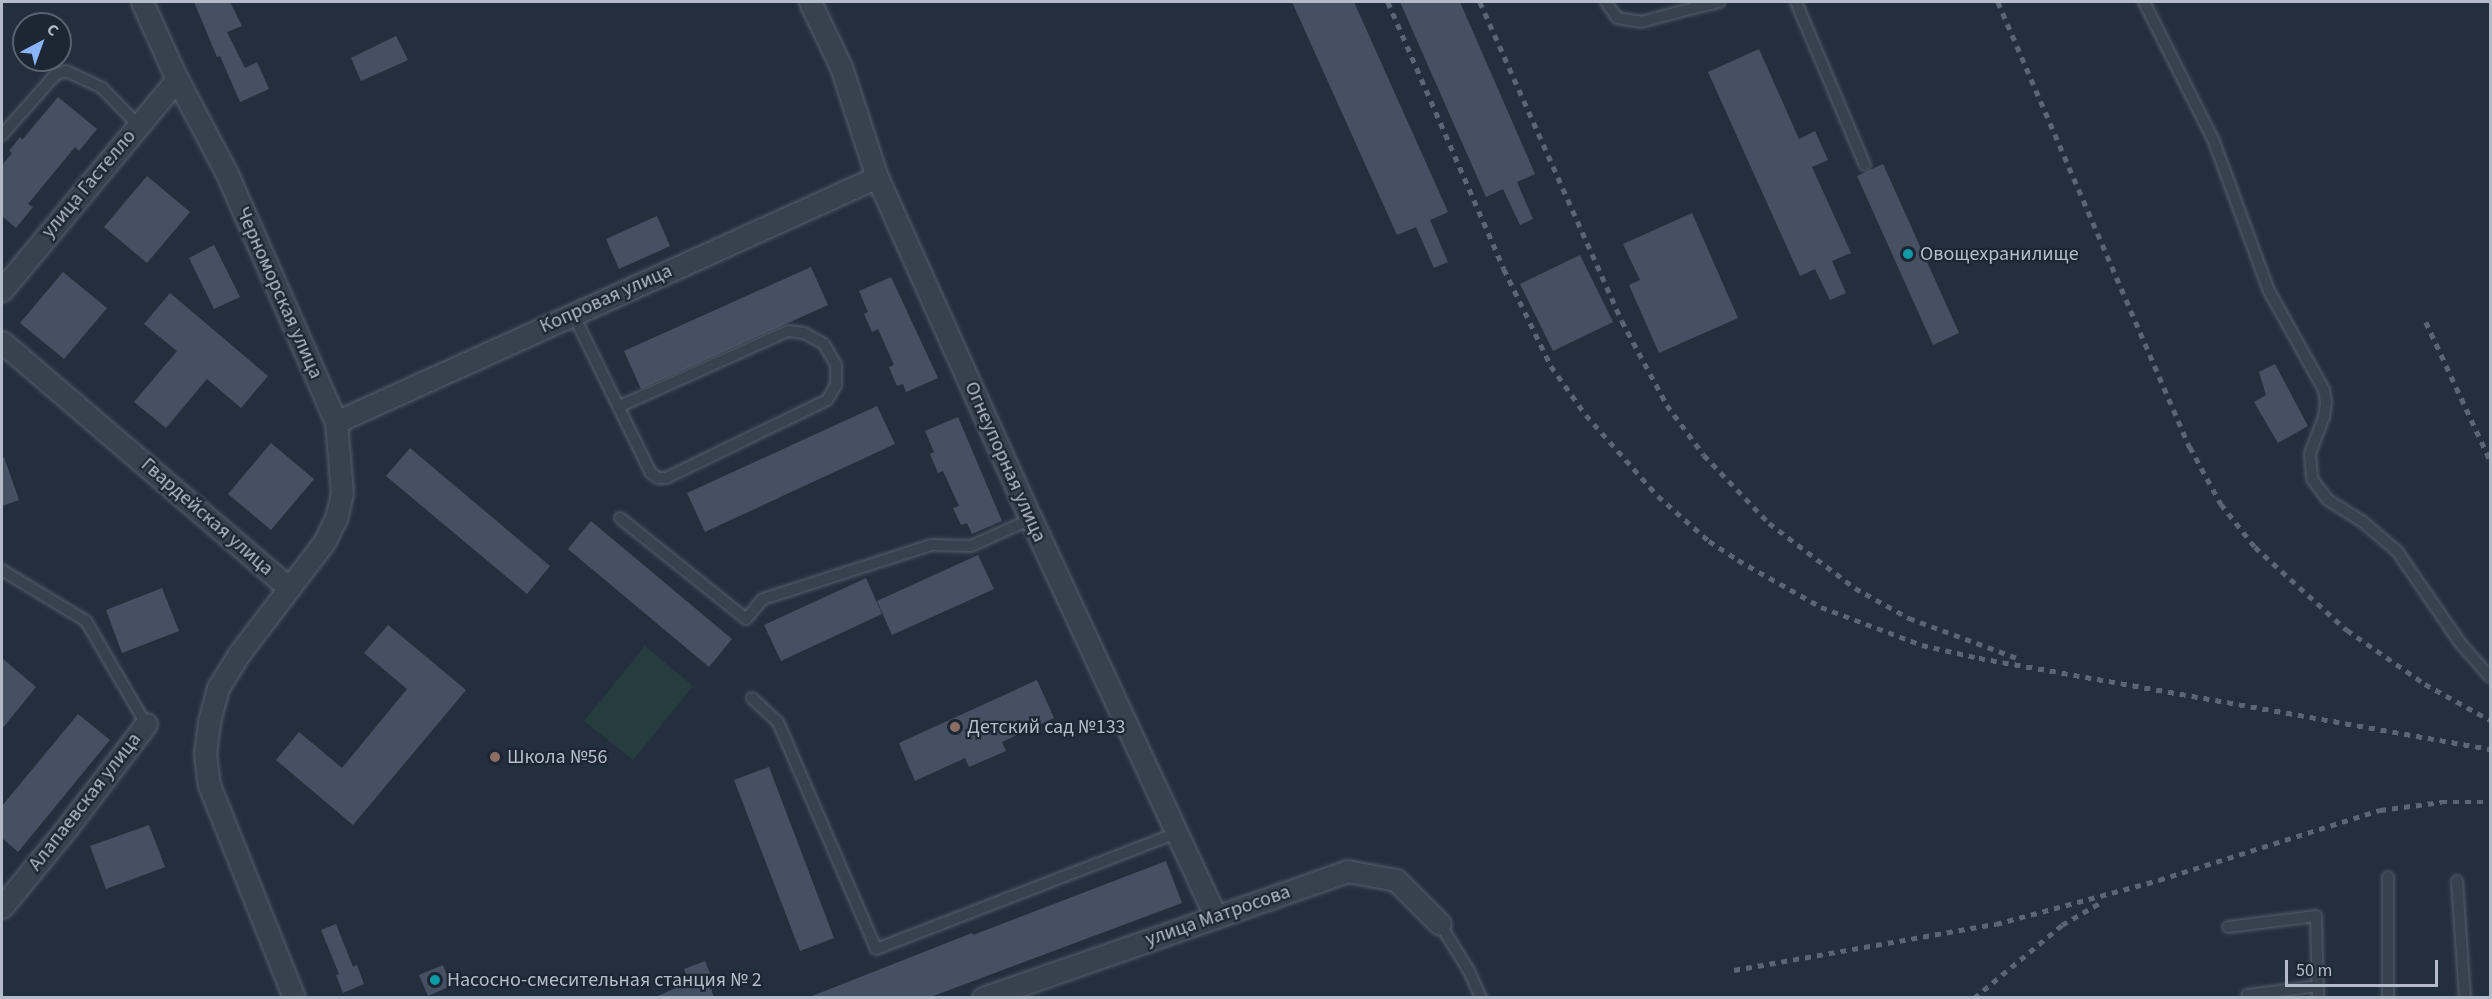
<!DOCTYPE html>
<html>
<head>
<meta charset="utf-8">
<style>
	body { margin:0 }
	#map { position:relative; width:2492px; height:999px; overflow:hidden; background:#242f3e; font-family:"Source Sans 3",sans-serif }
	div>[style] { position:absolute }
	[style*='--x'] { left:calc(var(--x)*1px); top:calc(var(--y)*1px); width:calc(var(--w)*1px); rotate:calc(var(--a)*1deg) }
	.green>* { inset:0; background:#263c3f }
	.building>* { inset:0; background:#455162 }
	.roads { filter:drop-shadow(0 0 2px #565f6c) drop-shadow(0 0 2px #565f6c) }
	.service>* { height:10px; margin:-5px; padding:0 5px; transform-origin:5px; border-radius:5px; background:#38414e }
	.minor>* { height:21px; margin:-10.5px; padding:0 10.5px; transform-origin:10.5px; border-radius:10.5px; background:#38414e }
	.rail>* { height:4.5px; margin-top:-2.25px; transform-origin:0; background:repeating-linear-gradient(90deg,#5a6575 0 6px,transparent 0 12px) }
	.dots>* { width:16px; height:16px; translate:-50% -50%; box-sizing:border-box; border:3px solid #1d2633; border-radius:50% }
	span { translate:-50% -50%; white-space:nowrap; text-align:center; line-height:1.15; -webkit-text-stroke:4.5px #1d2633; paint-order:stroke }
	.street-label { font-size:20px; color:#b4bcc9 }
	.poi-label { font-size:20px; color:#b4bcc9 }
	.left { translate:0 -50%; text-align:left }
	.frame { position:absolute; inset:0; border:3px solid #b4bcc9; pointer-events:none }
	.north { position:absolute; left:12px; top:12px; width:60px; height:60px; box-sizing:border-box; background:#1d2633; border:2px solid #59626f; border-radius:50%; rotate:41deg; font-size:16px; font-weight:700; line-height:24px; text-align:center; color:#b4bcc9 }
	.north::after { content:''; display:block; margin:auto; width:21px; height:27px; background:#8ab4f8; clip-path:polygon(50% 0,100% 100%,50% 72%,0 100%) }
	.scale { position:absolute; left:2285px; top:960px; width:153px; height:27px; box-sizing:border-box; border:3px solid #b4bcc9; border-top:0; padding-left:8px; font-size:18px; line-height:21px; white-space:nowrap; color:#b4bcc9; -webkit-text-stroke:4px #1d2633; paint-order:stroke }
</style>
</head>
<body>
<div id="map">
	<div class="green">
		<div style="clip-path:polygon(645px 646px,693px 686px,633px 760px,584px 721px)"></div>
	</div>
	<div class="building">
		<div style="clip-path:polygon(194px 2px,230px 2px,242px 26px,227px 32px,245px 68px,257px 62px,269px 89px,240px 102px,220px 56px,217px 57px)"></div>
		<div style="clip-path:polygon(1292px 2px,1354px 2px,1448px 212px,1430px 220px,1448px 262px,1434px 268px,1416px 227px,1397px 235px)"></div>
		<div style="clip-path:polygon(1400px 2px,1460px 2px,1535px 174px,1517px 182px,1533px 219px,1520px 225px,1503px 189px,1486px 197px)"></div>
		<div style="clip-path:polygon(396px 36px,408px 60px,361px 81px,351px 58px)"></div>
		<div style="clip-path:polygon(1759px 49px,1799px 139px,1815px 131px,1828px 160px,1812px 167px,1851px 253px,1832px 261px,1846px 293px,1830px 300px,1815px 269px,1800px 276px,1708px 72px)"></div>
		<div style="clip-path:polygon(58px 97px,97px 129px,79px 151px,75px 147px,28px 204px,33px 207px,16px 228px,2px 216px,2px 165px,12px 153px,9px 151px,20px 137px,22px 140px)"></div>
		<div style="clip-path:polygon(1883px 164px,1959px 333px,1933px 345px,1857px 176px)"></div>
		<div style="clip-path:polygon(147px 176px,190px 212px,147px 263px,104px 227px)"></div>
		<div style="clip-path:polygon(1692px 213px,1738px 318px,1659px 353px,1629px 285px,1640px 280px,1623px 244px)"></div>
		<div style="clip-path:polygon(657px 216px,670px 246px,619px 269px,606px 239px)"></div>
		<div style="clip-path:polygon(214px 245px,240px 297px,214px 309px,189px 258px)"></div>
		<div style="clip-path:polygon(1580px 255px,1613px 322px,1553px 351px,1520px 284px)"></div>
		<div style="clip-path:polygon(811px 267px,828px 305px,641px 389px,624px 351px)"></div>
		<div style="clip-path:polygon(63px 272px,107px 308px,64px 359px,20px 323px)"></div>
		<div style="clip-path:polygon(891px 277px,938px 378px,906px 392px,903px 384px,897px 386px,889px 367px,894px 365px,878px 329px,872px 332px,864px 314px,868px 312px,859px 291px)"></div>
		<div style="clip-path:polygon(170px 293px,268px 376px,241px 408px,207px 379px,166px 428px,134px 402px,177px 351px,144px 324px)"></div>
		<div style="clip-path:polygon(2275px 364px,2308px 426px,2278px 443px,2254px 402px,2266px 395px,2259px 372px)"></div>
		<div style="clip-path:polygon(877px 406px,895px 444px,705px 532px,687px 493px)"></div>
		<div style="clip-path:polygon(958px 417px,1002px 521px,972px 534px,967px 523px,961px 525px,953px 508px,959px 506px,943px 471px,938px 473px,930px 454px,934px 452px,925px 431px)"></div>
		<div style="clip-path:polygon(271px 443px,314px 479px,271px 530px,228px 494px)"></div>
		<div style="clip-path:polygon(410px 448px,550px 566px,527px 594px,386px 476px)"></div>
		<div style="clip-path:polygon(4px 457px,19px 500px,2px 506px,2px 458px)"></div>
		<div style="clip-path:polygon(591px 521px,732px 639px,709px 667px,568px 549px)"></div>
		<div style="clip-path:polygon(978px 555px,994px 589px,892px 635px,877px 601px)"></div>
		<div style="clip-path:polygon(866px 578px,882px 614px,781px 661px,764px 625px)"></div>
		<div style="clip-path:polygon(162px 588px,179px 631px,122px 653px,106px 610px)"></div>
		<div style="clip-path:polygon(388px 625px,466px 690px,353px 825px,276px 760px,299px 732px,342px 768px,407px 689px,364px 653px)"></div>
		<div style="clip-path:polygon(2px 658px,36px 687px,2px 729px)"></div>
		<div style="clip-path:polygon(1037px 680px,1054px 718px,1002px 742px,1006px 751px,969px 767px,965px 758px,915px 781px,899px 743px)"></div>
		<div style="clip-path:polygon(78px 714px,110px 740px,18px 852px,2px 838px,2px 806px)"></div>
		<div style="clip-path:polygon(769px 767px,834px 938px,800px 951px,734px 780px)"></div>
		<div style="clip-path:polygon(149px 825px,165px 867px,106px 889px,90px 846px)"></div>
		<div style="clip-path:polygon(1166px 861px,1182px 903px,928px 998px,807px 998px,972px 933px,973px 935px)"></div>
		<div style="clip-path:polygon(336px 924px,353px 967px,357px 965px,364px 984px,343px 993px,336px 975px,339px 974px,321px 930px)"></div>
		<div style="clip-path:polygon(705px 961px,712px 978px,708px 980px,714px 998px,653px 998px,689px 982px,684px 969px)"></div>
		<div style="clip-path:polygon(443px 965px,451px 986px,428px 996px,419px 975px)"></div>
	</div>
	<div class="roads">
		<div class="service">
			<div style="--x:1606;--y:2;--w:19;--a:55"></div>
			<div style="--x:1617;--y:18;--w:24;--a:9"></div>
			<div style="--x:1641;--y:22;--w:55;--a:-14.8"></div>
			<div style="--x:1694;--y:8;--w:6;--a:-72"></div>
			<div style="--x:1796;--y:2;--w:177;--a:67.1"></div>
			<div style="--x:2144;--y:2;--w:153;--a:63.3"></div>
			<div style="--x:2213;--y:139;--w:162;--a:69.8"></div>
			<div style="--x:2269;--y:291;--w:113;--a:60.9"></div>
			<div style="--x:2324;--y:390;--w:13;--a:81"></div>
			<div style="--x:2326;--y:403;--w:14;--a:98"></div>
			<div style="--x:2324;--y:417;--w:40;--a:111"></div>
			<div style="--x:2310;--y:454;--w:25;--a:85"></div>
			<div style="--x:2312;--y:479;--w:26;--a:53"></div>
			<div style="--x:2328;--y:500;--w:41;--a:32.2"></div>
			<div style="--x:2363;--y:522;--w:45;--a:40.5"></div>
			<div style="--x:2397;--y:551;--w:113;--a:55.5"></div>
			<div style="--x:2461;--y:644;--w:44;--a:48.7"></div>
			<div style="--x:1694;--y:8;--w:26;--a:-13"></div>
			<div style="--x:2;--y:135;--w:80;--a:-48.5"></div>
			<div style="--x:55;--y:75;--w:12;--a:-20"></div>
			<div style="--x:66;--y:71;--w:38;--a:25"></div>
			<div style="--x:101;--y:87;--w:53;--a:45.8"></div>
			<div style="--x:573;--y:314;--w:177;--a:63.9"></div>
			<div style="--x:651;--y:473;--w:9;--a:36"></div>
			<div style="--x:658;--y:478;--w:8;--a:0"></div>
			<div style="--x:666;--y:478;--w:179;--a:-25.8"></div>
			<div style="--x:827;--y:400;--w:17;--a:-59"></div>
			<div style="--x:836;--y:385;--w:20;--a:-90"></div>
			<div style="--x:836;--y:365;--w:24;--a:-120"></div>
			<div style="--x:824;--y:344;--w:23;--a:-151"></div>
			<div style="--x:804;--y:333;--w:16;--a:-173"></div>
			<div style="--x:788;--y:331;--w:184;--a:155.9"></div>
			<div style="--x:620;--y:518;--w:161;--a:38.7"></div>
			<div style="--x:746;--y:619;--w:26;--a:-50"></div>
			<div style="--x:763;--y:599;--w:176;--a:-17.8"></div>
			<div style="--x:931;--y:545;--w:40;--a:1.4"></div>
			<div style="--x:971;--y:546;--w:66;--a:-24.2"></div>
			<div style="--x:2;--y:570;--w:98;--a:31.3"></div>
			<div style="--x:86;--y:621;--w:119;--a:59.8"></div>
			<div style="--x:752;--y:698;--w:35;--a:43"></div>
			<div style="--x:778;--y:722;--w:247;--a:66.6"></div>
			<div style="--x:876;--y:949;--w:323;--a:-21.1"></div>
			<div style="--x:2457;--y:881;--w:117;--a:86.1"></div>
			<div style="--x:1440;--y:924;--w:55;--a:58.3"></div>
			<div style="--x:1469;--y:971;--w:30;--a:66"></div>
			<div style="--x:2228;--y:927;--w:89;--a:-7.1"></div>
			<div style="--x:2316;--y:916;--w:82;--a:88.6"></div>
			<div style="--x:2247;--y:995;--w:72;--a:-7.2"></div>
			<div style="--x:2388;--y:998;--w:121;--a:-90"></div>
		</div>
		<div class="minor">
			<div style="--x:142;--y:2;--w:85;--a:65.6"></div>
			<div style="--x:177;--y:79;--w:107;--a:62.2"></div>
			<div style="--x:227;--y:174;--w:271;--a:66.3"></div>
			<div style="--x:336;--y:422;--w:71;--a:85.2"></div>
			<div style="--x:342;--y:493;--w:26;--a:103"></div>
			<div style="--x:336;--y:518;--w:25;--a:116"></div>
			<div style="--x:325;--y:541;--w:142;--a:127.3"></div>
			<div style="--x:239;--y:654;--w:40;--a:122"></div>
			<div style="--x:218;--y:688;--w:35;--a:105"></div>
			<div style="--x:209;--y:722;--w:32;--a:97"></div>
			<div style="--x:205;--y:754;--w:31;--a:83"></div>
			<div style="--x:209;--y:785;--w:229;--a:68.2"></div>
			<div style="--x:810;--y:2;--w:72;--a:64.5"></div>
			<div style="--x:841;--y:67;--w:116;--a:71.9"></div>
			<div style="--x:877;--y:177;--w:375;--a:65.8"></div>
			<div style="--x:1031;--y:519;--w:438;--a:65.1"></div>
			<div style="--x:2;--y:290;--w:274;--a:-50.3"></div>
			<div style="--x:2;--y:342;--w:377;--a:40.6"></div>
			<div style="--x:336;--y:422;--w:594;--a:-24.36"></div>
			<div style="--x:2;--y:907;--w:101;--a:-50.6"></div>
			<div style="--x:66;--y:829;--w:132;--a:-52.7"></div>
			<div style="--x:983;--y:998;--w:386;--a:-19.2"></div>
			<div style="--x:1347;--y:871;--w:50;--a:10.4"></div>
			<div style="--x:1396;--y:880;--w:62;--a:45"></div>
		</div>
	</div>
	<div class="rail">
		<div style="--x:1388;--y:2;--w:291;--a:66.5"></div>
		<div style="--x:1504;--y:269;--w:108;--a:64.1"></div>
		<div style="--x:1551;--y:366;--w:60;--a:54.5"></div>
		<div style="--x:1586;--y:415;--w:108;--a:48.4"></div>
		<div style="--x:1658;--y:496;--w:68;--a:41.4"></div>
		<div style="--x:1709;--y:541;--w:35;--a:33"></div>
		<div style="--x:1738;--y:560;--w:95;--a:29.5"></div>
		<div style="--x:1821;--y:607;--w:108;--a:20.6"></div>
		<div style="--x:1922;--y:645;--w:58;--a:12.8"></div>
		<div style="--x:1979;--y:658;--w:519;--a:10.1"></div>
		<div style="--x:1480;--y:2;--w:349;--a:66"></div>
		<div style="--x:1622;--y:321;--w:95;--a:61.8"></div>
		<div style="--x:1667;--y:405;--w:62;--a:53.5"></div>
		<div style="--x:1704;--y:455;--w:94;--a:46.3"></div>
		<div style="--x:1769;--y:523;--w:108;--a:37.1"></div>
		<div style="--x:1855;--y:588;--w:62;--a:29.1"></div>
		<div style="--x:1909;--y:618;--w:115;--a:20.3"></div>
		<div style="--x:1998;--y:2;--w:485;--a:66.7"></div>
		<div style="--x:2190;--y:447;--w:65;--a:61.5"></div>
		<div style="--x:2221;--y:504;--w:55;--a:51.7"></div>
		<div style="--x:2255;--y:547;--w:124;--a:42.1"></div>
		<div style="--x:2347;--y:630;--w:95;--a:34.7"></div>
		<div style="--x:2425;--y:684;--w:74;--a:29"></div>
		<div style="--x:2426;--y:322;--w:152;--a:65.1"></div>
		<div style="--x:1734;--y:970;--w:266;--a:-10"></div>
		<div style="--x:1996;--y:924;--w:169;--a:-15.1"></div>
		<div style="--x:2159;--y:880;--w:232;--a:-17.6"></div>
		<div style="--x:2380;--y:810;--w:62;--a:-7.5"></div>
		<div style="--x:2441;--y:802;--w:49;--a:0"></div>
		<div style="--x:1974;--y:998;--w:114;--a:-39.7"></div>
		<div style="--x:2062;--y:925;--w:48;--a:-30.3"></div>
	</div>
	<div class="dots">
		<div style="left:1908px;top:254px;background:#0f9aa8"></div>
		<div style="left:955px;top:727px;background:#8d6e63"></div>
		<div style="left:495px;top:757px;background:#8d6e63"></div>
		<div style="left:435px;top:980px;background:#0f9aa8"></div>
	</div>
	<div class="street-label">
		<span style="left:89px;top:184px;rotate:-50deg">улица Гастелло</span>
		<span style="left:279px;top:293px;rotate:66deg">Черноморская улица</span>
		<span style="left:606px;top:299px;rotate:-24deg">Копровая улица</span>
		<span style="left:1005px;top:462px;rotate:66deg">Огнеупорная улица</span>
		<span style="left:207px;top:517px;rotate:41deg">Гвардейская улица</span>
		<span style="left:85px;top:802px;rotate:-52deg">Алапаевская улица</span>
		<span style="left:1218px;top:916px;rotate:-19deg">улица Матросова</span>
	</div>
	<div class="poi-label">
		<span class="left" style="left:1920px;top:254px">Овощехранилище</span>
		<span class="left" style="left:967px;top:727px">Детский сад №133</span>
		<span class="left" style="left:507px;top:757px">Школа №56</span>
		<span class="left" style="left:447px;top:980px">Насосно-смесительная станция № 2</span>
	</div>
	<div class="frame"></div>
	<div class="north">С</div>
	<div class="scale">50 m</div>
</div>
</body>
</html>
